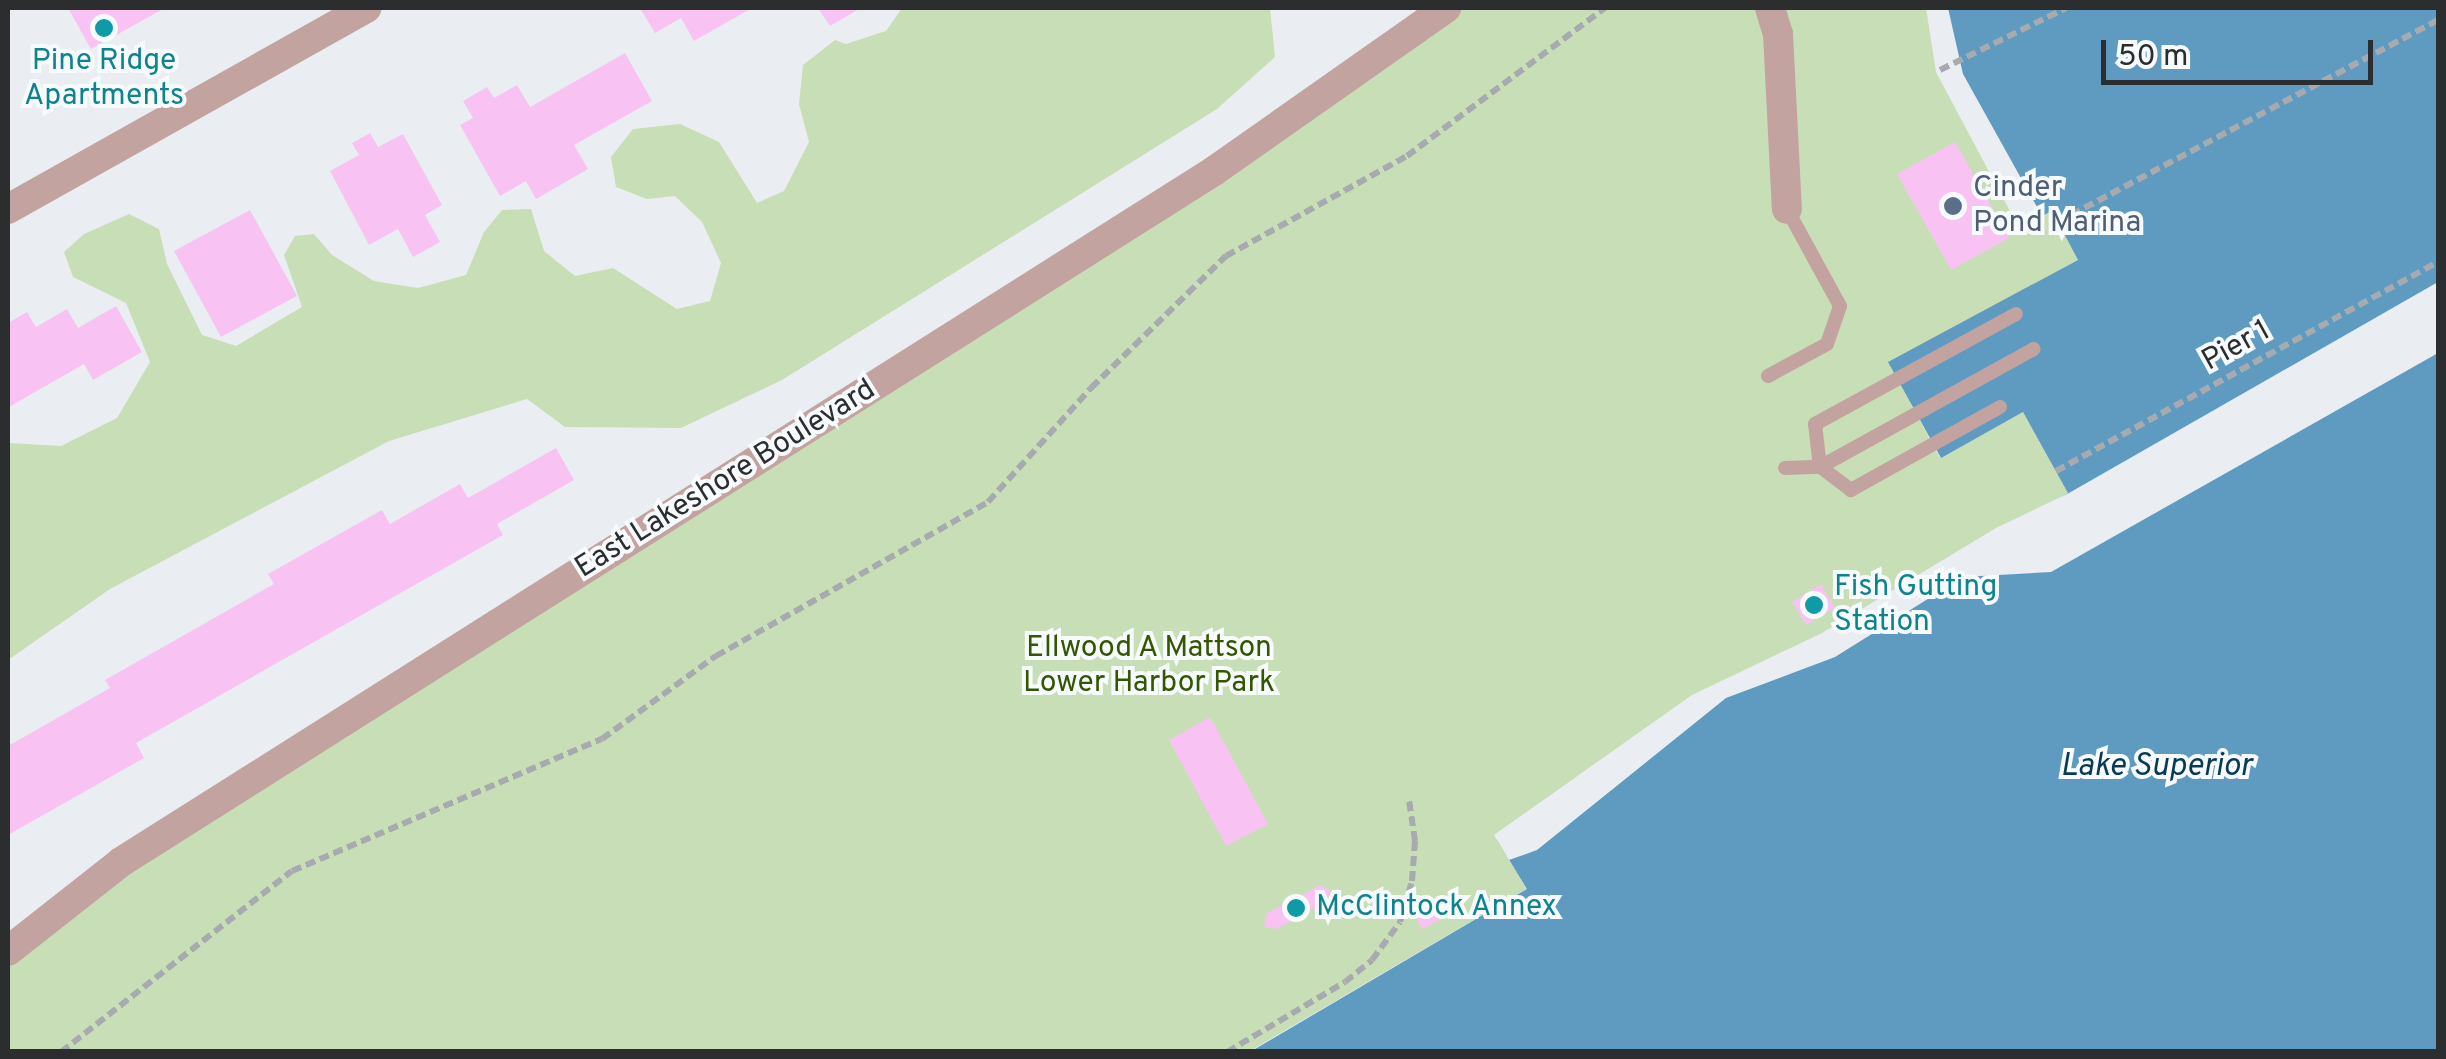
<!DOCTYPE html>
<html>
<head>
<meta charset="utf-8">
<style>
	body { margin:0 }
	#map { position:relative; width:2446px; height:1059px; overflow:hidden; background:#eaeef3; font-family:Overpass,sans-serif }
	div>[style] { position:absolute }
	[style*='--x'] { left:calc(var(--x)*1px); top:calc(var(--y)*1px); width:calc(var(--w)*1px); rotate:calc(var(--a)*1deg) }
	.green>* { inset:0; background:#c8deb6 }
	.water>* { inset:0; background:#5f9bc1 }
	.pier>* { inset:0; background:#eaeef3 }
	.building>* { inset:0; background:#f8c3f2 }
	.path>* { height:6px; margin-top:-3px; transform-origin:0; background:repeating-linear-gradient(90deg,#a7aaae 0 10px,transparent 0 15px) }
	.service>* { height:14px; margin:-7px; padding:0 7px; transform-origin:7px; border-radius:7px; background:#c3a3a0 }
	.tertiary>* { height:30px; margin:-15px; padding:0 15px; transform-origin:15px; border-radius:15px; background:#c3a3a0 }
	.dots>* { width:28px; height:28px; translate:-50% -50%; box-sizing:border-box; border:5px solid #f8fbfe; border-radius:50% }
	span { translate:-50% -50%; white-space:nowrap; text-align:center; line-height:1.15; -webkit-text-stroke:8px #f8fbfe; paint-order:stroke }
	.culture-label { font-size:30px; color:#0d838f }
	.left { translate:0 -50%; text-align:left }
	.service-label { font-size:30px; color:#4e5e75 }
	.street-label { font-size:30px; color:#2b2d2f }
	.park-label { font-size:30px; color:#335700 }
	.water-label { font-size:32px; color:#063a55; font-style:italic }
	.frame { position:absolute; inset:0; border:10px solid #2b2d2f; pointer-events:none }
	.scale { position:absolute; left:2101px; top:40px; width:272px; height:45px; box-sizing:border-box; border:5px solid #2b2d2f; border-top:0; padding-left:12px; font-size:30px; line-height:35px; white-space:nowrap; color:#2b2d2f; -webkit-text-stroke:8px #f8fbfe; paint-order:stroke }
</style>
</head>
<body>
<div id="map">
	<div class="green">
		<div style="clip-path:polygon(902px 8px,1270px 8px,1275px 57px,1217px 109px,782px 380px,681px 428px,565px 427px,527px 399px,389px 441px,110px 589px,8px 660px,8px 443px,61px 446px,117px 418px,150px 362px,126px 303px,73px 277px,64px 252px,84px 234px,129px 214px,159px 229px,167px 264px,202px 335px,236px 346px,302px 307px,284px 255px,295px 236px,314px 234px,332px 255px,374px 281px,418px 288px,466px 275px,484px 232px,502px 210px,531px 209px,544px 251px,575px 276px,613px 268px,677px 309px,710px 301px,721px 263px,702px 222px,675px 196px,647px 199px,616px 187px,611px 157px,633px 129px,680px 124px,719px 142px,757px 203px,784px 191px,809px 142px,799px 104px,803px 65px,835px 40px,846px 44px,886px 31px)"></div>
		<div style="clip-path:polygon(1446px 8px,1931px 8px,2019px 227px,2052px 211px,2078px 260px,1889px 363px,1940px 458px,2023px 412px,2069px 493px,1509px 860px,1528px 888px,1250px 1051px,8px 1052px,8px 951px)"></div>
	</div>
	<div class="water">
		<div style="clip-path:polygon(1931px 8px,2438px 8px,2438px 1051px,1250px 1052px,1527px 889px,1497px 840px,1583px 782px,2068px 493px,2023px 412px,1941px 458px,1888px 362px,2078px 260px,2052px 211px,2019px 228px)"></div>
	</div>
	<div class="pier">
		<div style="clip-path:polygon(1926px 8px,1948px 8px,1963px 74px,2042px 216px,2019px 228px,1936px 72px)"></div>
		<div style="clip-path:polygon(2438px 282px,2438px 353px,2051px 572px,1963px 577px,1835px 657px,1726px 698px,1537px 850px,1509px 860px,1494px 835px,1692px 695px,1822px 633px,1996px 528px,2069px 493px)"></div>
	</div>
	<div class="building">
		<div style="clip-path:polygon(68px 8px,165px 8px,91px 49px)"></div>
		<div style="clip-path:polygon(640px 8px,752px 8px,694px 41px,681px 18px,655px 33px)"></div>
		<div style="clip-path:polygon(818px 8px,861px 8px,830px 26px)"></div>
		<div style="clip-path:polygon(625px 53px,652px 101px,574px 145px,588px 169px,536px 199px,526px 181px,500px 196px,460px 125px,473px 118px,463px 101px,487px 87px,494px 98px,517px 85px,530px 107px)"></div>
		<div style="clip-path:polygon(370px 133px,378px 147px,403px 134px,442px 205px,425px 215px,440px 242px,413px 257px,398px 229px,369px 245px,330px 171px,359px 155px,352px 143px)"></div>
		<div style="clip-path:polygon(1955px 142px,2009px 238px,1951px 270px,1897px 174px)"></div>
		<div style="clip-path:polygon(250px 210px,297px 296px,221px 337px,174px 251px)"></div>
		<div style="clip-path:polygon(116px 306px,142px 352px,93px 380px,84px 364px,9px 407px,8px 323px,27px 312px,36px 327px,67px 309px,78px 328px)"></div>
		<div style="clip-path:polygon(556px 448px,574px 480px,497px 524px,503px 535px,136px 743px,144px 758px,8px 835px,8px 746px,110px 688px,105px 680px,274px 584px,268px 574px,382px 510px,390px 524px,460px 484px,468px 498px)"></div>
		<div style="clip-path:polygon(1821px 584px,1835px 608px,1806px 625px,1792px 602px)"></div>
		<div style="clip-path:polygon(1210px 717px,1268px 824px,1226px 846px,1169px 740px)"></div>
		<div style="clip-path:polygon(1320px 885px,1330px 890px,1328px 901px,1276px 929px,1264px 927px,1266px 914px)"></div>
		<div style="clip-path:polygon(1429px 894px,1443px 918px,1422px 929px,1409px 906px)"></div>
	</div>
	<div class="path">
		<div style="--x:1940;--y:70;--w:140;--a:-26.2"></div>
		<div style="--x:2058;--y:222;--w:430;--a:-28"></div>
		<div style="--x:2056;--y:471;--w:435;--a:-28.7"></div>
		<div style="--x:61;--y:1052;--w:293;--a:-38.1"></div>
		<div style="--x:292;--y:871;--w:337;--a:-23.1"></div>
		<div style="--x:602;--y:739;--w:141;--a:-36.1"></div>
		<div style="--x:716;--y:656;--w:313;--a:-29.5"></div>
		<div style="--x:988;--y:502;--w:154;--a:-47.9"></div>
		<div style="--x:1091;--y:388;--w:189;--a:-44.4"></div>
		<div style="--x:1226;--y:256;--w:207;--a:-28.9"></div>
		<div style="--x:1407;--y:156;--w:247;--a:-36.8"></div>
		<div style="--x:1227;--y:1052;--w:137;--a:-30.7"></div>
		<div style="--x:1345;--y:982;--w:35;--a:-39"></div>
		<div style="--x:1372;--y:960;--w:47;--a:-53.6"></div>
		<div style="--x:1400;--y:922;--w:43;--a:-73.7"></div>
		<div style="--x:1412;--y:881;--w:40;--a:-85.7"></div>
		<div style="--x:1415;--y:841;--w:41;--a:-98.3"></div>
	</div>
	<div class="service">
		<div style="--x:1768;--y:376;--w:67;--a:-28.5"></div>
		<div style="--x:1827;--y:344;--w:40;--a:-71.1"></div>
		<div style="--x:1840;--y:306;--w:111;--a:-118.7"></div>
		<div style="--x:2000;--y:407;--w:171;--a:150.9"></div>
		<div style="--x:1851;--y:490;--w:39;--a:-143"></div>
		<div style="--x:1820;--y:467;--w:43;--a:-96.6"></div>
		<div style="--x:1815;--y:424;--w:229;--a:-28.7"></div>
		<div style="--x:1785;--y:468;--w:35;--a:-2"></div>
		<div style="--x:1820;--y:467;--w:244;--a:-28.9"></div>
	</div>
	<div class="tertiary">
		<div style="--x:1770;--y:8;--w:27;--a:73"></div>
		<div style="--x:1778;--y:34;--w:175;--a:87.1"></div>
		<div style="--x:8;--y:209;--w:411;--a:-29.3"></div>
		<div style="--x:8;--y:951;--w:144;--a:-38.2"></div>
		<div style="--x:121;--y:862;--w:1293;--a:-32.3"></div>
		<div style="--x:1214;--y:171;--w:284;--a:-35.1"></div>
	</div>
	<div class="dots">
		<div style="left:104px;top:28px;background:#0f9aa8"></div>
		<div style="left:1953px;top:206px;background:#5c6f8a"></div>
		<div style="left:1814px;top:605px;background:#0f9aa8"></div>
		<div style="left:1296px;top:908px;background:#0f9aa8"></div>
	</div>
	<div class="culture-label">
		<span style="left:104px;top:79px">Pine Ridge<br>Apartments</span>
		<span class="left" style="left:1834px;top:605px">Fish Gutting<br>Station</span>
		<span class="left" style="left:1316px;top:908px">McClintock Annex</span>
	</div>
	<div class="service-label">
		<span class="left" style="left:1973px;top:206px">Cinder<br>Pond Marina</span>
	</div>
	<div class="street-label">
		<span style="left:2237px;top:347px;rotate:-29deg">Pier 1</span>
		<span style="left:726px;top:480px;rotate:-32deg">East Lakeshore Boulevard</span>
	</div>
	<div class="park-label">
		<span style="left:1149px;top:666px">Ellwood A Mattson<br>Lower Harbor Park</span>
	</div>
	<div class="water-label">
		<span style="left:2156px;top:767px">Lake Superior</span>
	</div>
	<div class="frame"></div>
	<div class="scale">50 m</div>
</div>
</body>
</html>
